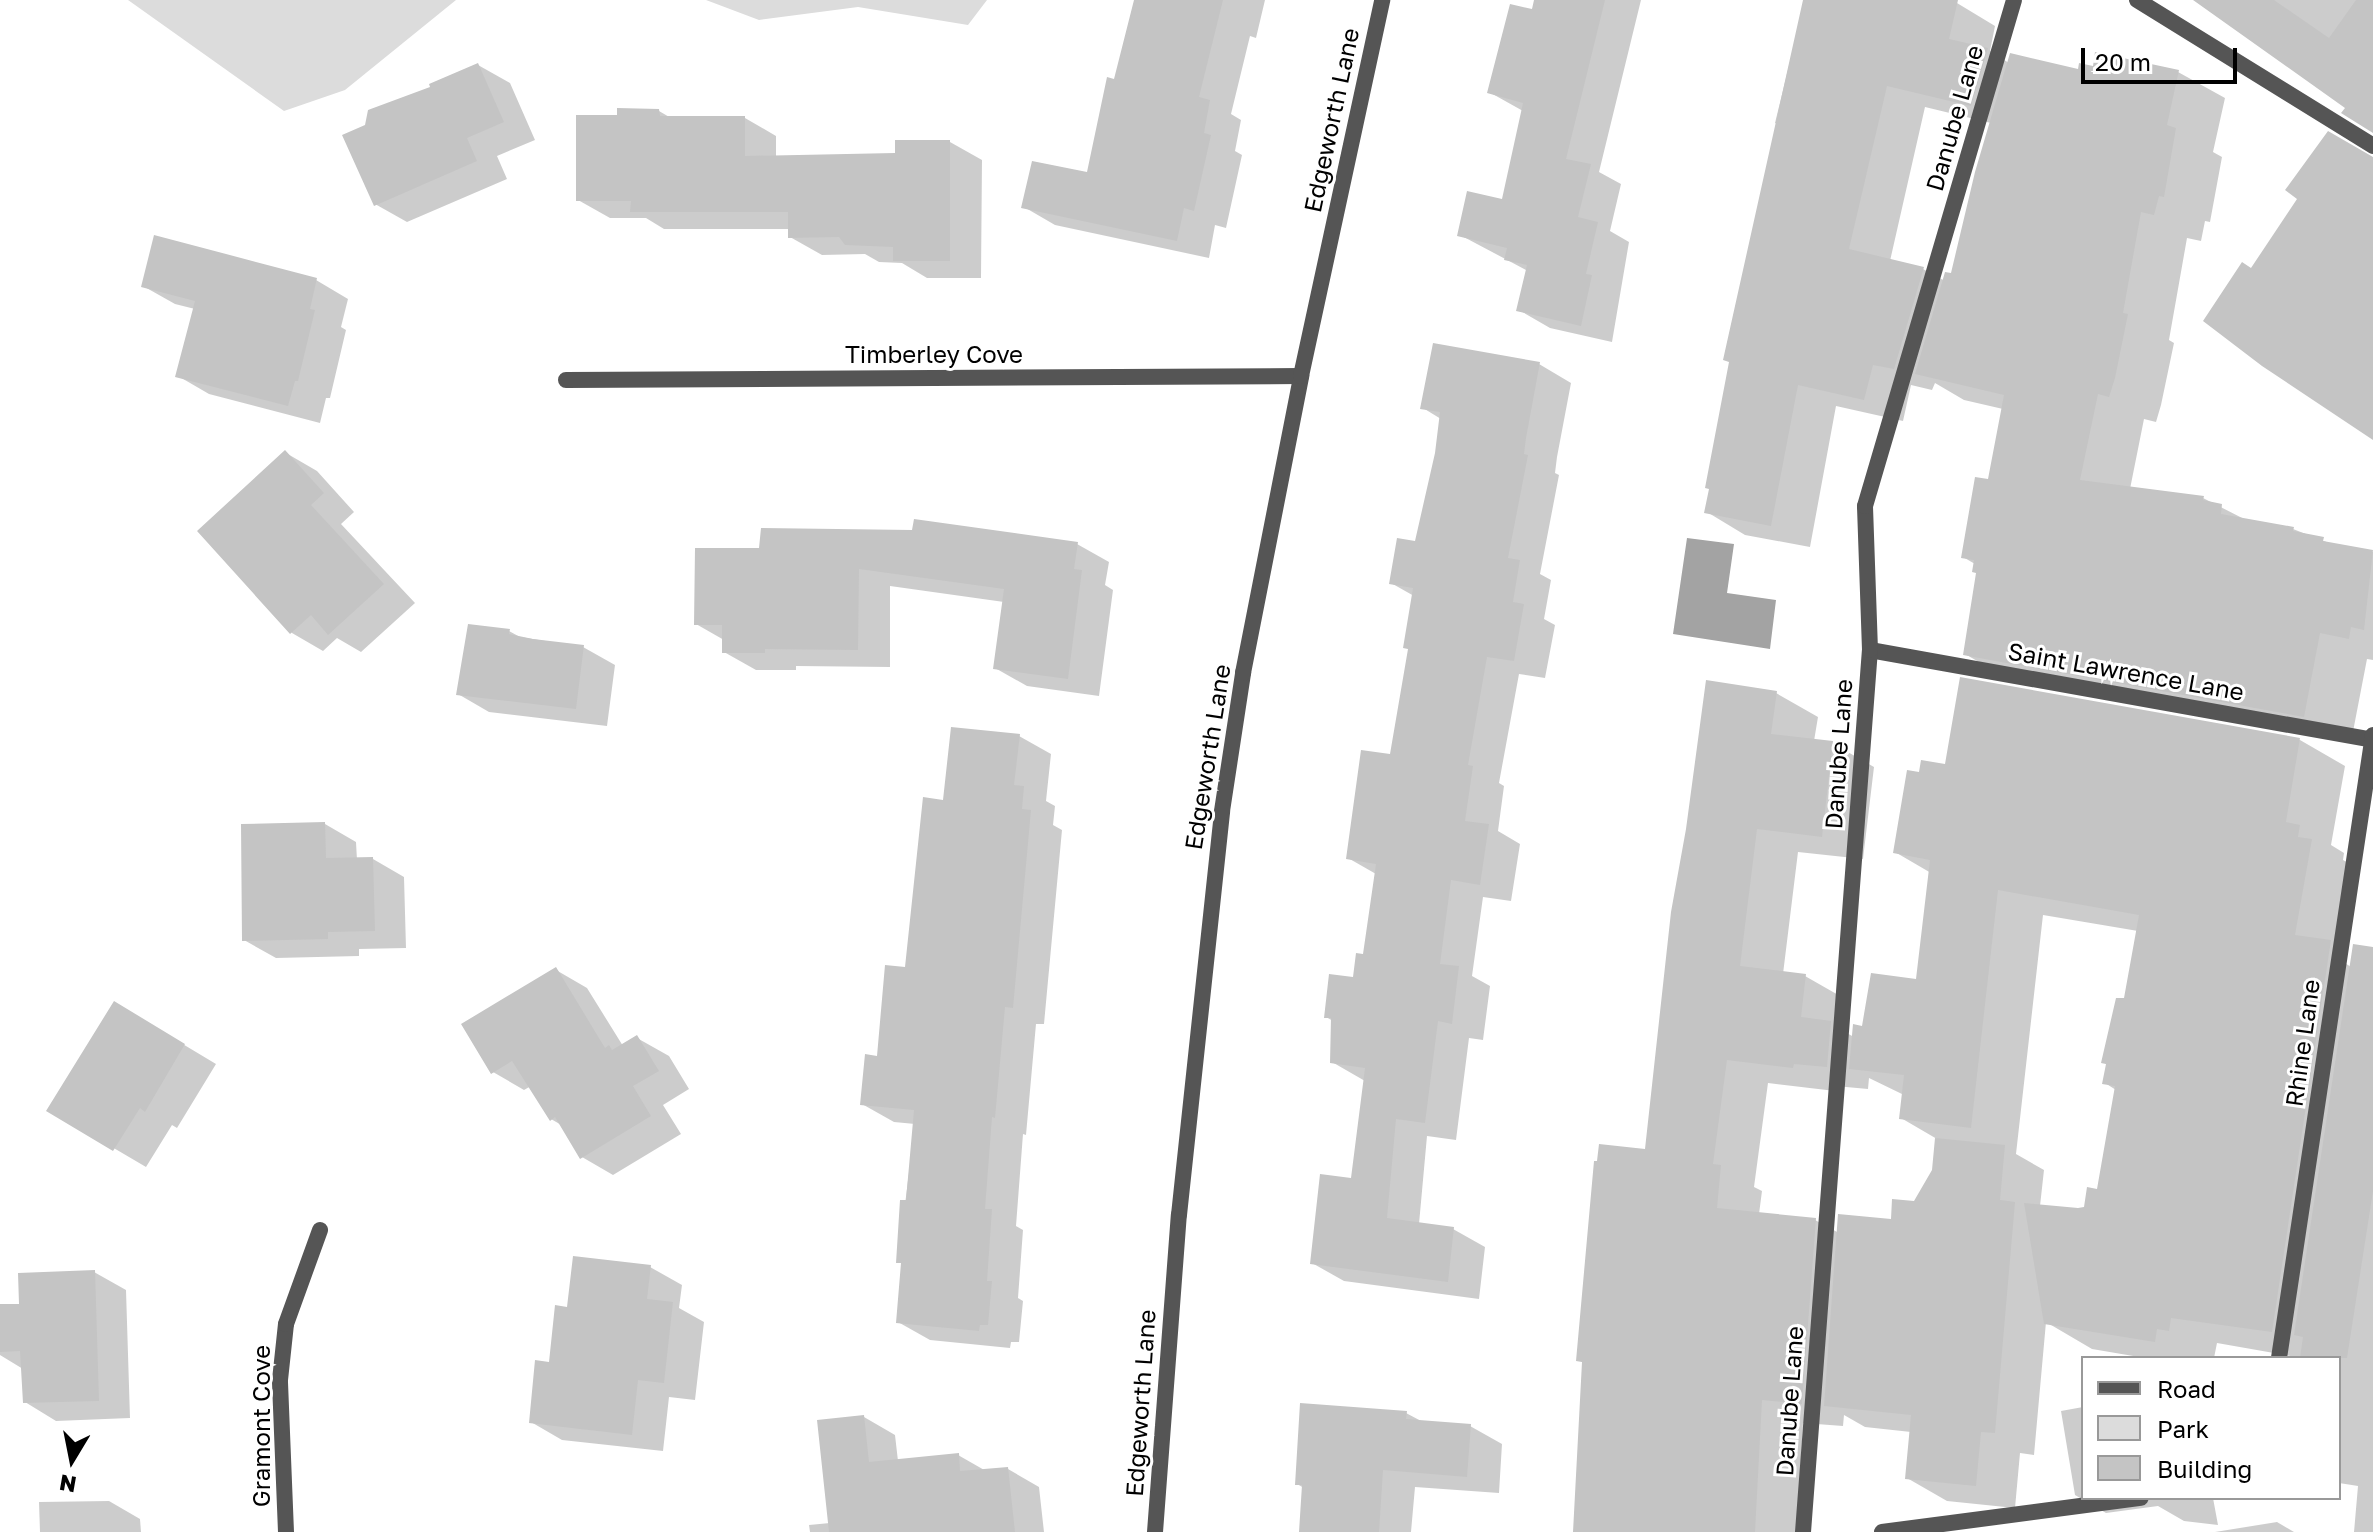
<!DOCTYPE html>
<html>
<head>
<meta charset="utf-8">
<style>
	body { margin:0 }
	#map { position:relative; width:2373px; height:1532px; overflow:hidden; background:#fff; font-family:"Golos Text",sans-serif }
	div>[style] { position:absolute }
	[style*='--x'] { left:calc(var(--x)*1px); top:calc(var(--y)*1px); width:calc(var(--w)*1px); rotate:calc(var(--a)*1deg) }
	.green>* { inset:0; background:#dcdcdc }
	.water>* { inset:0; background:#a3a3a3 }
	.shadow>* { inset:0; background:#0003 }
	.building>* { inset:0; background:#c4c4c4 }
	.minor>* { height:16px; margin:-8px; padding:0 8px; transform-origin:8px; border-radius:8px; background:#555 }
	span { translate:-50% -50%; white-space:nowrap; text-align:center; line-height:1.15; -webkit-text-stroke:6px #fff; paint-order:stroke }
	.street-label { font-size:24px; color:#000 }
	.legend { position:absolute; left:2081px; top:1356px; width:260px; height:144px; box-sizing:border-box; background:#fff; border:2px solid #999; margin:0; padding:10px 14px; list-style:none; font-size:24px; color:#000 }
	.legend li { display:flex; align-items:center; gap:16px; height:40px }
	.legend b { width:40px; border:2px solid #999 }
	.north { position:absolute; left:32px; top:1420px; width:80px; height:80px; -webkit-text-stroke:6px #fff; paint-order:stroke; rotate:190deg; font-size:22px; font-weight:700; line-height:32px; text-align:center; color:#000 }
	.north::after { content:''; display:block; margin:auto; width:28px; height:36px; background:#000; clip-path:polygon(50% 0,100% 100%,50% 72%,0 100%) }
	.scale { position:absolute; left:2081px; top:48px; width:156px; height:36px; box-sizing:border-box; border:4px solid #000; border-top:0; padding-left:10px; font-size:24px; line-height:28px; white-space:nowrap; color:#000; -webkit-text-stroke:6px #fff; paint-order:stroke }
</style>
</head>
<body>
<div id="map">
	<div class="green">
		<div style="clip-path:polygon(128px 0,456px 0,345px 90px,284px 111px)"></div>
		<div style="clip-path:polygon(706px 0,987px 0,968px 25px,858px 7px,759px 20px)"></div>
	</div>
	<div class="water">
		<div style="clip-path:polygon(1687px 538px,1734px 544px,1727px 593px,1776px 600px,1770px 649px,1673px 634px)"></div>
	</div>
	<div class="shadow">
		<div style="clip-path:polygon(1137px 0,1265px 0,1256px 38px,1250px 36px,1231px 114px,1241px 120px,1235px 151px,1242px 155px,1226px 228px,1215px 225px,1209px 258px,1055px 225px,1024px 207px,1088px 175px)"></div>
		<div style="clip-path:polygon(1537px 0,1641px 0,1599px 172px,1621px 184px,1610px 231px,1629px 242px,1612px 342px,1550px 328px,1519px 310px,1528px 271px,1460px 235px,1504px 201px,1523px 111px,1489px 92px)"></div>
		<div style="clip-path:polygon(evenodd,1805px 0,1952px 0,1995px 26px,1990px 51px,2009px 63px,2079px 72px,2094px 68px,2178px 72px,2225px 98px,2213px 152px,2222px 157px,2210px 222px,2205px 221px,2201px 241px,2187px 238px,2169px 340px,2174px 343px,2161px 405px,2156px 422px,2144px 419px,2130px 489px,2203px 498px,2248px 521px,2293px 529px,2334px 545px,2373px 552px,2373px 660px,2367px 659px,2351px 742px,2012px 681px,1965px 654px,1978px 573px,1975px 564px,1963px 557px,1989px 482px,2003px 409px,1964px 400px,1935px 383px,1932px 390px,1911px 385px,1903px 421px,1836px 406px,1810px 547px,1745px 535px,1707px 512px,1780px 125px,1775px 123px,1805px 0,1925px 107px,1991px 123px,1953px 275px,1945px 281px,1923px 269px,1890px 261px,1925px 107px)"></div>
		<div style="clip-path:polygon(2196px 0,2373px 0,2373px 132px,2348px 107px)"></div>
		<div style="clip-path:polygon(478px 65px,510px 83px,535px 140px,497px 156px,507px 179px,407px 222px,375px 204px,367px 126px)"></div>
		<div style="clip-path:polygon(659px 111px,671px 118px,745px 118px,776px 136px,776px 157px,897px 155px,950px 142px,982px 160px,981px 278px,927px 278px,902px 263px,879px 262px,865px 254px,822px 255px,790px 237px,790px 229px,664px 229px,646px 218px,610px 218px,578px 200px,619px 118px)"></div>
		<div style="clip-path:polygon(316px 280px,348px 299px,341px 327px,346px 330px,330px 398px,326px 398px,320px 423px,209px 394px,178px 376px,195px 309px,175px 304px,143px 286px)"></div>
		<div style="clip-path:polygon(1539px 364px,1571px 383px,1557px 457px,1555px 473px,1559px 475px,1540px 574px,1551px 580px,1544px 619px,1555px 625px,1545px 678px,1519px 674px,1499px 783px,1504px 786px,1498px 831px,1520px 844px,1511px 901px,1483px 897px,1472px 976px,1490px 986px,1483px 1040px,1469px 1038px,1456px 1140px,1427px 1136px,1419px 1224px,1453px 1229px,1485px 1247px,1479px 1299px,1344px 1281px,1312px 1263px,1352px 1180px,1365px 1081px,1332px 1062px,1333px 1021px,1326px 1017px,1354px 979px,1364px 956px,1376px 874px,1348px 858px,1391px 757px,1410px 650px,1414px 596px,1391px 583px,1416px 544px,1437px 453px,1441px 419px,1423px 408px)"></div>
		<div style="clip-path:polygon(286px 453px,317px 471px,354px 512px,341px 524px,415px 603px,361px 652px,337px 638px,323px 651px,292px 633px,200px 531px)"></div>
		<div style="clip-path:polygon(1077px 544px,1109px 562px,1105px 585px,1113px 590px,1099px 696px,1027px 686px,995px 668px,1004px 602px,890px 586px,890px 667px,796px 666px,796px 670px,756px 670px,724px 652px,724px 640px,696px 624px,697px 550px)"></div>
		<div style="clip-path:polygon(509px 631px,520px 637px,583px 647px,615px 665px,607px 726px,489px 712px,458px 694px)"></div>
		<div style="clip-path:polygon(evenodd,1961px 680px,2300px 740px,2345px 766px,2331px 845px,2344px 853px,2343px 860px,2356px 867px,2342px 961px,2351px 967px,2373px 949px,2373px 1532px,2354px 1532px,2358px 1486px,2339px 1483px,2339px 1358px,2302px 1358px,2217px 1343px,2214px 1358px,2145px 1358px,2092px 1349px,2046px 1322px,2034px 1455px,2020px 1453px,2015px 1508px,1947px 1501px,1907px 1478px,1911px 1432px,1865px 1427px,1844px 1415px,1843px 1426px,1803px 1423px,1797px 1532px,1575px 1532px,1584px 1363px,1579px 1360px,1647px 1151px,1776px 693px,1818px 717px,1814px 741px,1832px 743px,1874px 767px,1863px 859px,1798px 852px,1783px 974px,1805px 976px,1847px 1000px,1843px 1031px,1854px 1037px,1918px 981px,1931px 873px,1895px 852px,1921px 775px,1946px 766px,1961px 680px,2043px 915px,2138px 931px,2126px 1000px,2103px 1062px,2108px 1065px,2105px 1083px,2116px 1090px,2098px 1191px,2085px 1209px,2040px 1206px,2044px 1170px,2016px 1154px,2043px 915px,1961px 680px,1869px 1078px,1904px 1095px,1901px 1118px,1937px 1139px,1934px 1170px,1915px 1203px,1892px 1221px,1839px 1233px,1815px 1220px,1759px 1214px,1762px 1191px,1754px 1187px,1768px 1083px,1835px 1091px,1835px 1086px,1868px 1089px,1869px 1078px)"></div>
		<div style="clip-path:polygon(1019px 736px,1051px 754px,1046px 801px,1055px 806px,1053px 825px,1062px 830px,1044px 1024px,1036px 1024px,1026px 1135px,1023px 1134px,1016px 1226px,1023px 1230px,1018px 1298px,1023px 1301px,1019px 1342px,1011px 1342px,1010px 1348px,930px 1340px,898px 1322px,903px 1264px,898px 1261px,915px 1124px,894px 1122px,862px 1104px,907px 969px,945px 802px)"></div>
		<div style="clip-path:polygon(325px 824px,356px 842px,357px 860px,373px 859px,404px 877px,406px 948px,359px 949px,359px 956px,276px 958px,244px 940px)"></div>
		<div style="clip-path:polygon(556px 970px,587px 988px,623px 1046px,637px 1038px,669px 1056px,689px 1089px,663px 1105px,681px 1134px,613px 1175px,582px 1157px,563px 1126px,551px 1119px,531px 1086px,524px 1090px,493px 1072px)"></div>
		<div style="clip-path:polygon(146px 1022px,216px 1064px,177px 1128px,172px 1125px,146px 1167px,49px 1110px)"></div>
		<div style="clip-path:polygon(650px 1267px,682px 1285px,679px 1308px,704px 1322px,695px 1400px,669px 1397px,663px 1451px,562px 1440px,531px 1422px,569px 1310px)"></div>
		<div style="clip-path:polygon(94px 1272px,126px 1290px,130px 1418px,56px 1421px,25px 1402px,23px 1369px,0 1355px,0 1306px,21px 1306px)"></div>
		<div style="clip-path:polygon(2083px 1407px,2083px 1498px,2213px 1498px,2218px 1525px,2184px 1521px,2158px 1506px,2106px 1513px,2075px 1495px,2061px 1411px)"></div>
		<div style="clip-path:polygon(1406px 1413px,1423px 1422px,1470px 1426px,1502px 1444px,1499px 1493px,1415px 1487px,1411px 1532px,1301px 1532px,1304px 1488px,1297px 1484px)"></div>
		<div style="clip-path:polygon(864px 1417px,895px 1435px,898px 1461px,958px 1455px,986px 1471px,1008px 1469px,1039px 1487px,1044px 1532px,810px 1532px,809px 1525px,830px 1523px)"></div>
		<div style="clip-path:polygon(109px 1501px,140px 1519px,141px 1532px,40px 1532px,39px 1502px)"></div>
		<div style="clip-path:polygon(2277px 1522px,2294px 1532px,2215px 1532px)"></div>
	</div>
	<div class="building">
		<div style="clip-path:polygon(1134px 0,1223px 0,1199px 97px,1210px 100px,1204px 133px,1211px 135px,1194px 211px,1184px 208px,1177px 241px,1021px 208px,1032px 161px,1087px 172px,1107px 77px,1114px 79px)"></div>
		<div style="clip-path:polygon(1534px 0,1605px 0,1566px 159px,1591px 164px,1578px 217px,1598px 222px,1586px 274px,1592px 275px,1581px 326px,1516px 311px,1527px 265px,1504px 260px,1507px 248px,1457px 236px,1467px 191px,1502px 199px,1523px 103px,1487px 93px,1510px 4px,1532px 9px)"></div>
		<div style="clip-path:polygon(1803px 0,1958px 0,1949px 39px,1988px 48px,1971px 106px,1887px 86px,1849px 249px,1924px 267px,1894px 369px,1873px 365px,1864px 400px,1798px 385px,1771px 526px,1704px 513px,1709px 489px,1705px 488px,1729px 362px,1723px 360px)"></div>
		<div style="clip-path:polygon(2193px 0,2274px 0,2329px 38px,2356px 0,2373px 0,2373px 133px,2341px 113px,2345px 108px)"></div>
		<div style="clip-path:polygon(2095px 52px,2179px 70px,2167px 125px,2176px 128px,2164px 197px,2159px 196px,2154px 215px,2141px 212px,2123px 313px,2128px 314px,2115px 378px,2109px 397px,2098px 394px,2080px 480px,2204px 496px,2203px 500px,2222px 504px,2221px 514px,2294px 527px,2293px 531px,2324px 537px,2323px 541px,2373px 550px,2364px 630px,2351px 627px,2349px 639px,2320px 633px,2304px 717px,1963px 655px,1976px 573px,1972px 572px,1974px 560px,1961px 558px,1975px 477px,1988px 479px,2004px 395px,1915px 374px,1945px 272px,1951px 273px,1975px 172px,2010px 53px,2078px 69px,2079px 63px,2093px 66px)"></div>
		<div style="clip-path:polygon(478px 63px,504px 122px,467px 138px,477px 161px,374px 206px,342px 135px,365px 125px,368px 110px,430px 87px,429px 84px)"></div>
		<div style="clip-path:polygon(617px 108px,659px 109px,660px 116px,745px 116px,745px 156px,895px 153px,895px 140px,950px 140px,950px 261px,893px 261px,893px 247px,845px 245px,839px 237px,788px 238px,788px 212px,630px 212px,631px 201px,576px 201px,576px 115px,617px 115px)"></div>
		<div style="clip-path:polygon(2328px 131px,2373px 157px,2373px 440px,2262px 366px,2203px 321px,2242px 262px,2251px 268px,2297px 199px,2285px 190px)"></div>
		<div style="clip-path:polygon(154px 235px,317px 278px,310px 309px,315px 310px,298px 381px,295px 381px,288px 406px,175px 377px,195px 301px,141px 287px)"></div>
		<div style="clip-path:polygon(1433px 343px,1540px 362px,1526px 438px,1524px 454px,1528px 455px,1508px 558px,1520px 560px,1513px 602px,1524px 604px,1514px 661px,1487px 657px,1468px 765px,1473px 766px,1465px 821px,1489px 824px,1480px 885px,1451px 880px,1440px 964px,1459px 966px,1452px 1024px,1438px 1021px,1425px 1123px,1396px 1119px,1387px 1218px,1454px 1227px,1448px 1282px,1310px 1264px,1320px 1174px,1351px 1178px,1365px 1068px,1330px 1063px,1331px 1018px,1324px 1018px,1329px 974px,1353px 977px,1356px 953px,1363px 954px,1376px 864px,1346px 859px,1361px 750px,1390px 754px,1408px 649px,1403px 648px,1413px 588px,1389px 584px,1397px 538px,1415px 541px,1435px 453px,1440px 412px,1420px 409px)"></div>
		<div style="clip-path:polygon(285px 450px,324px 493px,311px 505px,384px 584px,328px 635px,311px 615px,290px 634px,197px 531px)"></div>
		<div style="clip-path:polygon(914px 519px,1078px 542px,1074px 569px,1082px 570px,1068px 679px,993px 669px,1004px 589px,859px 569px,858px 650px,765px 649px,765px 653px,722px 653px,722px 625px,694px 625px,695px 548px,759px 548px,761px 528px,912px 530px)"></div>
		<div style="clip-path:polygon(468px 624px,510px 629px,509px 634px,533px 639px,584px 645px,576px 709px,456px 695px)"></div>
		<div style="clip-path:polygon(1960px 677px,2300px 738px,2286px 822px,2300px 825px,2298px 837px,2312px 839px,2295px 935px,2331px 940px,2272px 1332px,2171px 1318px,2169px 1331px,2157px 1329px,2155px 1342px,2044px 1324px,2024px 1203px,2078px 1208px,2084px 1207px,2087px 1187px,2097px 1189px,2115px 1086px,2102px 1084px,2106px 1064px,2101px 1063px,2116px 998px,2124px 998px,2139px 915px,1998px 890px,1971px 1128px,1899px 1119px,1904px 1075px,1849px 1069px,1853px 1024px,1862px 1026px,1871px 973px,1916px 979px,1930px 860px,1893px 853px,1907px 770px,1919px 772px,1921px 760px,1945px 764px)"></div>
		<div style="clip-path:polygon(1706px 680px,1777px 691px,1771px 734px,1833px 741px,1822px 837px,1757px 829px,1740px 966px,1806px 974px,1801px 1017px,1831px 1021px,1827px 1067px,1794px 1064px,1793px 1068px,1727px 1060px,1713px 1164px,1721px 1165px,1717px 1208px,1816px 1218px,1802px 1404px,1762px 1400px,1755px 1532px,1573px 1532px,1582px 1362px,1576px 1361px,1594px 1161px,1597px 1161px,1599px 1144px,1645px 1149px,1671px 912px,1686px 829px)"></div>
		<div style="clip-path:polygon(951px 727px,1020px 734px,1014px 785px,1024px 786px,1022px 809px,1031px 810px,1013px 1008px,1005px 1007px,995px 1118px,992px 1117px,985px 1209px,992px 1209px,987px 1281px,992px 1281px,988px 1325px,980px 1325px,979px 1331px,896px 1323px,901px 1263px,896px 1263px,900px 1200px,906px 1200px,914px 1110px,860px 1105px,865px 1054px,877px 1056px,885px 965px,905px 967px,923px 797px,943px 800px)"></div>
		<div style="clip-path:polygon(325px 822px,326px 858px,373px 857px,375px 931px,328px 932px,328px 939px,242px 941px,241px 824px)"></div>
		<div style="clip-path:polygon(2353px 944px,2373px 947px,2373px 1191px,2347px 1358px,2300px 1358px,2303px 1337px,2294px 1335px)"></div>
		<div style="clip-path:polygon(556px 967px,605px 1048px,609px 1045px,612px 1050px,637px 1035px,659px 1071px,633px 1086px,651px 1116px,580px 1159px,555px 1117px,550px 1121px,512px 1061px,491px 1074px,461px 1024px)"></div>
		<div style="clip-path:polygon(114px 1001px,185px 1044px,145px 1112px,140px 1108px,113px 1151px,46px 1111px)"></div>
		<div style="clip-path:polygon(1935px 1138px,2005px 1145px,2000px 1200px,2015px 1202px,1995px 1433px,1981px 1432px,1976px 1486px,1905px 1479px,1911px 1415px,1824px 1406px,1838px 1214px,1891px 1219px,1892px 1199px,1914px 1201px,1932px 1170px)"></div>
		<div style="clip-path:polygon(573px 1256px,651px 1265px,647px 1299px,673px 1302px,664px 1383px,638px 1380px,632px 1435px,529px 1423px,535px 1360px,549px 1362px,555px 1305px,567px 1307px)"></div>
		<div style="clip-path:polygon(95px 1270px,99px 1401px,23px 1403px,20px 1351px,0 1352px,0 1304px,19px 1304px,18px 1273px)"></div>
		<div style="clip-path:polygon(1300px 1403px,1407px 1411px,1406px 1419px,1471px 1424px,1467px 1477px,1383px 1470px,1379px 1532px,1299px 1532px,1302px 1485px,1295px 1485px)"></div>
		<div style="clip-path:polygon(864px 1415px,869px 1462px,959px 1453px,960px 1471px,1008px 1467px,1015px 1532px,829px 1532px,817px 1420px)"></div>
	</div>
	<div class="minor">
		<div style="--x:2137;--y:0;--w:278;--a:31.7"></div>
		<div style="--x:566;--y:380;--w:735;--a:-0.31"></div>
		<div style="--x:1870;--y:650;--w:511;--a:10.14"></div>
		<div style="--x:2279;--y:1358;--w:630;--a:-81.42"></div>
		<div style="--x:286;--y:1532;--w:152;--a:-92.3"></div>
		<div style="--x:280;--y:1380;--w:56;--a:-83.9"></div>
		<div style="--x:286;--y:1324;--w:100;--a:-70.1"></div>
		<div style="--x:1155;--y:1532;--w:318;--a:-85.7"></div>
		<div style="--x:1179;--y:1215;--w:406;--a:-83.9"></div>
		<div style="--x:1222;--y:811;--w:140;--a:-81.3"></div>
		<div style="--x:1243;--y:673;--w:303;--a:-78.9"></div>
		<div style="--x:1301;--y:376;--w:385;--a:-77.8"></div>
		<div style="--x:1803;--y:1532;--w:885;--a:-85.66"></div>
		<div style="--x:1870;--y:650;--w:144;--a:-92"></div>
		<div style="--x:1865;--y:506;--w:527;--a:-73.59"></div>
		<div style="--x:1882;--y:1532;--w:261;--a:-7.5"></div>
	</div>
	<div class="street-label">
		<span style="left:1954px;top:118px;rotate:-74deg">Danube Lane</span>
		<span style="left:1331px;top:120px;rotate:-78deg">Edgeworth Lane</span>
		<span style="left:934px;top:354px">Timberley Cove</span>
		<span style="left:2126px;top:671px;rotate:10deg">Saint Lawrence Lane</span>
		<span style="left:1838px;top:754px;rotate:-86deg">Danube Lane</span>
		<span style="left:1207px;top:757px;rotate:-81deg">Edgeworth Lane</span>
		<span style="left:2302px;top:1043px;rotate:-82deg">Rhine Lane</span>
		<span style="left:1789px;top:1401px;rotate:-86deg">Danube Lane</span>
		<span style="left:1140px;top:1403px;rotate:-86deg">Edgeworth Lane</span>
		<span style="left:261px;top:1426px;rotate:-90deg">Gramont Cove</span>
	</div>
	<ul class="legend">
	<li><b style="height:10px;background:#555"></b>Road</li>
	<li><b style="height:22px;background:#dcdcdc"></b>Park</li>
	<li><b style="height:22px;background:#c4c4c4"></b>Building</li>
	</ul>
	<div class="north">N</div>
	<div class="scale">20 m</div>
</div>
</body>
</html>
